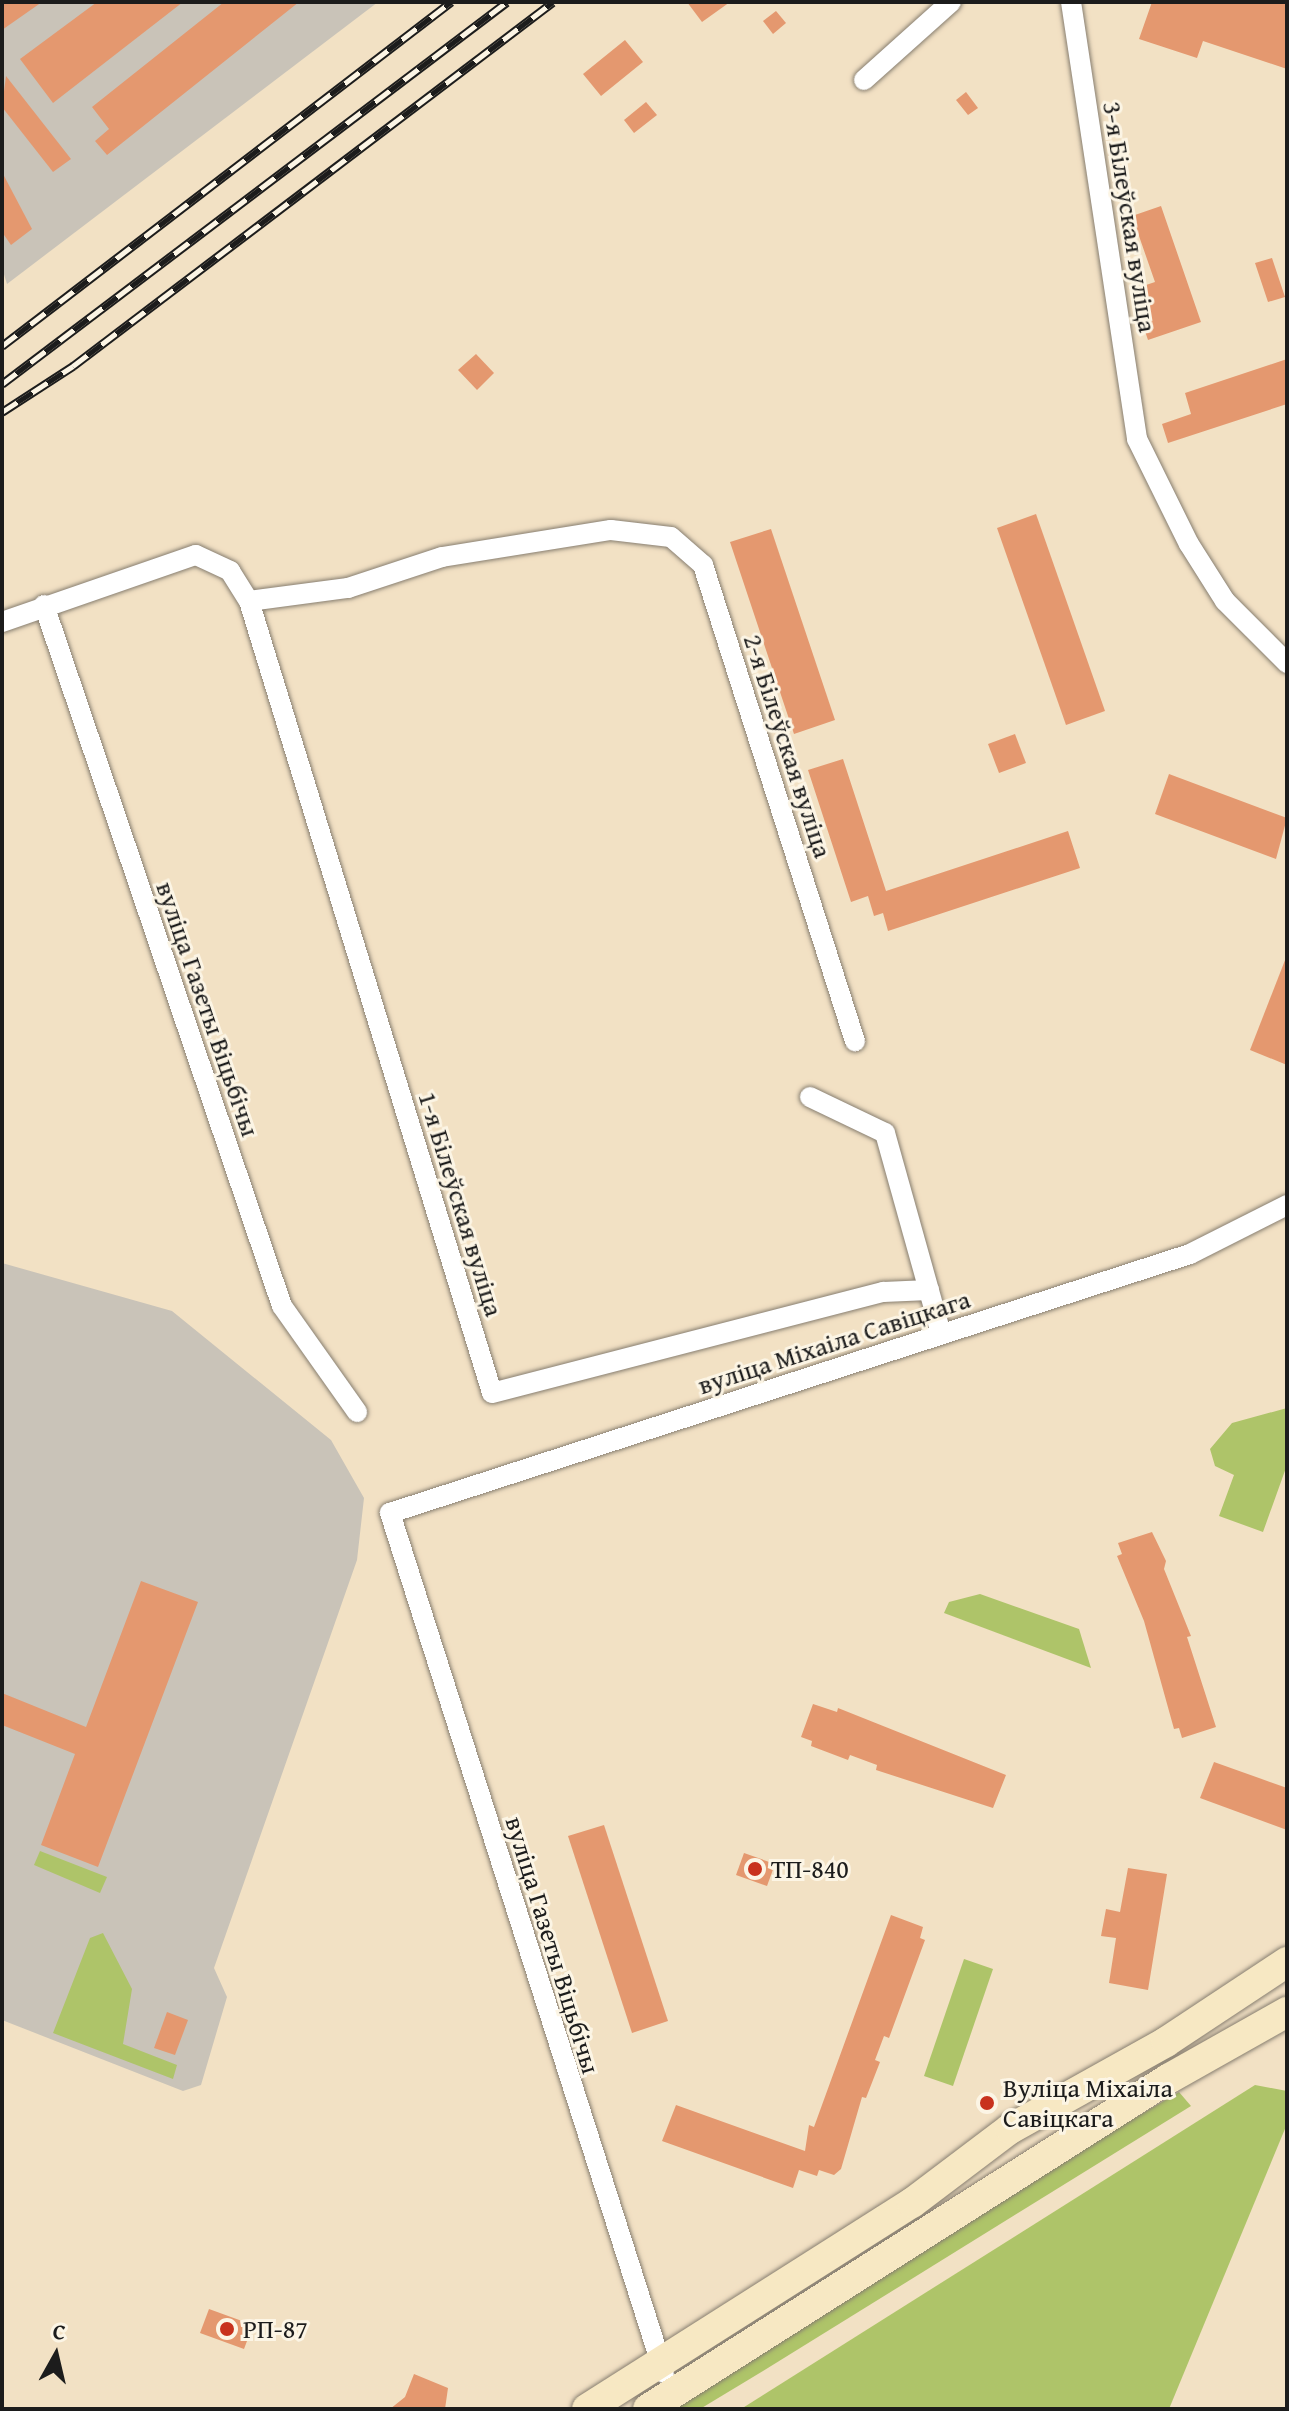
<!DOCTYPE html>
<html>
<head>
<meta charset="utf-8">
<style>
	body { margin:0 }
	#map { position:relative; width:1289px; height:2411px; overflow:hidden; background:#f2e1c4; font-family:"Gentium Book Plus",serif }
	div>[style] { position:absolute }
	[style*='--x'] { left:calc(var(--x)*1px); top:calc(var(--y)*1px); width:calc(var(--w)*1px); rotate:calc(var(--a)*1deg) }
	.industrial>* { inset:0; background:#c9c3b8 }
	.green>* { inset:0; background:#aec469 }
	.building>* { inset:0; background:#e4986f }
	.roads { filter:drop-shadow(0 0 2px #877e70) drop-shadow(0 0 2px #877e70) }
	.street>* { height:20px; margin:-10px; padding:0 10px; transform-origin:10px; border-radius:10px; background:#fff }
	.secondary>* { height:30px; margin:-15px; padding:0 15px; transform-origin:15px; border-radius:15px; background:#f7e8c3 }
	.rail>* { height:9px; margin-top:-4.5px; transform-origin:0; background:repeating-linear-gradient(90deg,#fcf5e5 0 18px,#1c1c1c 0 36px); box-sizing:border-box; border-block:2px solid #1c1c1c }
	.dots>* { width:22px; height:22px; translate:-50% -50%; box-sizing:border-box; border:4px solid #fcf5e5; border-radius:50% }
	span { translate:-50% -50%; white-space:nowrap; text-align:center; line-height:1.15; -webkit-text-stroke:6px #fcf5e5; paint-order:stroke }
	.street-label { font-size:26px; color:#1c1c1c }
	.poi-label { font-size:26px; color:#1c1c1c }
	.left { translate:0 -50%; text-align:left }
	.frame { position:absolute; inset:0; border:4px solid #1c1c1c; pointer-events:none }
	.north { position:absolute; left:16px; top:2315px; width:80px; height:80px; -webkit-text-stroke:6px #fcf5e5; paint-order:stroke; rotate:8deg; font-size:22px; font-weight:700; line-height:32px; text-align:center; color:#1c1c1c }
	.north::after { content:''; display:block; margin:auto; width:28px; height:36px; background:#1c1c1c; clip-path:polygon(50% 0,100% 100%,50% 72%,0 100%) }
</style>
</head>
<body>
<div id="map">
	<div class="industrial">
		<div style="clip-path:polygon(2px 2px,378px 2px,7px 284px,2px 268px)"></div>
		<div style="clip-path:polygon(2px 1263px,172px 1311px,331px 1440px,364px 1498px,357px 1560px,214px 1968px,227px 1997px,201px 2085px,183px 2091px,2px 2020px)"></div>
	</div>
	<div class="green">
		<div style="clip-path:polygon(1287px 1408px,1287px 1465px,1263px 1532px,1219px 1516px,1234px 1475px,1215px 1466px,1210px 1449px,1232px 1423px)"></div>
		<div style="clip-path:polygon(980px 1594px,1079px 1629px,1091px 1668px,944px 1613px,949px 1602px)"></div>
		<div style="clip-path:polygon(40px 1851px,107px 1877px,100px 1893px,34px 1865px)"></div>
		<div style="clip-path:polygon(103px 1933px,132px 1989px,123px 2044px,177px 2065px,173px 2079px,53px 2033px,90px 1938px)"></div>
		<div style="clip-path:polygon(964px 1959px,993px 1969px,953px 2086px,924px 2076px)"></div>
		<div style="clip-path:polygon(1255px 2085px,1287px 2091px,1287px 2124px,1169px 2409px,741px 2409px)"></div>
		<div style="clip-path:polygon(1179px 2092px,1191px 2106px,763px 2371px,700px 2409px,661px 2409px,998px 2198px)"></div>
	</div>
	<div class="building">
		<div style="clip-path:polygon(2px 2px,42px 2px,2px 30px)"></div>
		<div style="clip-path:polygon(97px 2px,183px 2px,53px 103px,20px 59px)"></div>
		<div style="clip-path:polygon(224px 2px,299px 2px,107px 155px,95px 141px,109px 129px,92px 107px)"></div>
		<div style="clip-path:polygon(687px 2px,730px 2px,702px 22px)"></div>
		<div style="clip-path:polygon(1152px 2px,1287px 2px,1287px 69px,1203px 41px,1197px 58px,1139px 39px)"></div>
		<div style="clip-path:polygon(776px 11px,786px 23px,773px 34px,763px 21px)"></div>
		<div style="clip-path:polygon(625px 40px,643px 62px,601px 96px,583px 74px)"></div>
		<div style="clip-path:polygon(6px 76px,71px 159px,53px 172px,2px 107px)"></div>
		<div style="clip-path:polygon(966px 92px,978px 108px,968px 115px,956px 100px)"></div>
		<div style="clip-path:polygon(646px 102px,657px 115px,634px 133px,624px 120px)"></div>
		<div style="clip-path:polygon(2px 172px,32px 229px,11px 245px,2px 232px)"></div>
		<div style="clip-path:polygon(1161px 206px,1201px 322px,1148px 340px,1131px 290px,1155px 282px,1132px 216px)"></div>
		<div style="clip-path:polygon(1272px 258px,1285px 297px,1268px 302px,1255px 263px)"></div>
		<div style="clip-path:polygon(476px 354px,494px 373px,477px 390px,458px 370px)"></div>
		<div style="clip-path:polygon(1287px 359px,1287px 404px,1168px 443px,1162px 424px,1191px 414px,1185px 393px)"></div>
		<div style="clip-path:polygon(1036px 514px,1105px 711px,1066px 725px,997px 528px)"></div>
		<div style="clip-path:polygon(771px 529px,835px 720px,794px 734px,730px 542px)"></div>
		<div style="clip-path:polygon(1015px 734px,1026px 763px,999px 773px,988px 744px)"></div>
		<div style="clip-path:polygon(843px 759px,886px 891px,1068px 831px,1080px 868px,888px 931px,883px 913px,874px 916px,868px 896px,851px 902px,808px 770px)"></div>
		<div style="clip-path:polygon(1169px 774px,1287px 818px,1276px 859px,1155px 814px)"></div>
		<div style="clip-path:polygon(1287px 955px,1287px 1065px,1250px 1050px)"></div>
		<div style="clip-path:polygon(1152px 1532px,1166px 1561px,1164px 1569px,1191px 1636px,1187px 1637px,1216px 1727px,1182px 1738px,1179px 1728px,1174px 1729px,1144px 1621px,1117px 1556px,1122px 1554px,1118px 1543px)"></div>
		<div style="clip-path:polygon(141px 1581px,198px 1602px,98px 1867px,41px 1845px,75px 1754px,2px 1725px,2px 1693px,86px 1727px)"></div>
		<div style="clip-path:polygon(813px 1704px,837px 1712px,838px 1708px,1006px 1775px,993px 1808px,876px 1770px,877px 1765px,850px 1755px,848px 1760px,811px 1746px,812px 1741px,801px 1737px)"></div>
		<div style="clip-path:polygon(1214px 1762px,1287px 1788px,1287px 1830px,1200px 1798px)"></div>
		<div style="clip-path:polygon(604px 1825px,668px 2021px,632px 2033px,568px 1836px)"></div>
		<div style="clip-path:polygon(744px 1853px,775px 1864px,767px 1886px,736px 1875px)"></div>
		<div style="clip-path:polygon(1128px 1868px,1167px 1874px,1148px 1990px,1109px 1983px,1116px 1938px,1101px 1936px,1106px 1909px,1120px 1912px)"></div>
		<div style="clip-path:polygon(891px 1915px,923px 1927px,920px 1938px,925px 1940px,889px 2038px,884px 2036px,875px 2060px,880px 2062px,866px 2098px,862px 2097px,841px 2169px,834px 2175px,819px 2170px,817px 2176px,799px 2170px,793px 2188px,662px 2141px,676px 2105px,805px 2151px,809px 2125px,814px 2127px)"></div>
		<div style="clip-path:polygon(167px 2012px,188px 2020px,175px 2055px,154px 2048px)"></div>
		<div style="clip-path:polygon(209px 2309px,253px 2325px,244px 2349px,200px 2333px)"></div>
		<div style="clip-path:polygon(414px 2374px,448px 2388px,445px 2409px,390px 2409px,405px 2397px)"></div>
	</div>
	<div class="roads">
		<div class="street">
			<div style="--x:1071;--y:2;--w:442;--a:81.4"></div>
			<div style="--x:1137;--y:439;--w:117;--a:63.7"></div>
			<div style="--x:1189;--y:544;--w:67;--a:57.7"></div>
			<div style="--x:1225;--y:601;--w:88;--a:45"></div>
			<div style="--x:864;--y:80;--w:117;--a:-41.9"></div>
			<div style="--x:249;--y:601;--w:100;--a:-7.5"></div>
			<div style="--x:348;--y:588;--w:99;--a:-18.3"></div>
			<div style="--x:442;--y:557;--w:171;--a:-9.1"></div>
			<div style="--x:611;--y:530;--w:60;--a:6.7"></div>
			<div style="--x:671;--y:537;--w:43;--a:41.2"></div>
			<div style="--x:703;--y:565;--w:500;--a:72.3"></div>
			<div style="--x:44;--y:605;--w:740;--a:71.25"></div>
			<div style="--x:282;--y:1306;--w:130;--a:54.7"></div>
			<div style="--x:2;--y:622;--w:205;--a:-19.1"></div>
			<div style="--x:196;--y:555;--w:38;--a:25"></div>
			<div style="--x:230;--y:571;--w:36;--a:58"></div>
			<div style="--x:249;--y:601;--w:828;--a:72.94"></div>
			<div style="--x:492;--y:1393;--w:404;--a:-14.5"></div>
			<div style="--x:883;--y:1292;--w:46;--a:-2.5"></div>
			<div style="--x:810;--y:1097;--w:83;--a:25.6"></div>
			<div style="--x:885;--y:1133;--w:209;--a:74.4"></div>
			<div style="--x:664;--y:2373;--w:903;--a:-107.67"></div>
			<div style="--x:390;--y:1513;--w:841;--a:-17.94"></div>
			<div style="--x:1190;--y:1254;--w:109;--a:-26.8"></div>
		</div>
		<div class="secondary">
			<div style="--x:587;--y:2409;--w:385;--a:-32.4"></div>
			<div style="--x:912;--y:2203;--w:123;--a:-37.1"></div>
			<div style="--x:1010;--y:2129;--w:179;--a:-29.1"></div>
			<div style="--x:1166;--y:2042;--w:145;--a:-33.5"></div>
			<div style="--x:648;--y:2409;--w:616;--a:-32.4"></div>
			<div style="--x:1168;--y:2079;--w:137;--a:-29.4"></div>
		</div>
	</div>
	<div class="rail">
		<div style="--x:2;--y:346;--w:566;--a:-37.46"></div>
		<div style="--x:2;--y:384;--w:633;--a:-37.11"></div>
		<div style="--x:2;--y:412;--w:85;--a:-32.9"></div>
		<div style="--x:73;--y:366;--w:602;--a:-37.17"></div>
	</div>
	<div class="dots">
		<div style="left:755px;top:1869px;background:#c8321e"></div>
		<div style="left:987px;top:2103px;background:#c8321e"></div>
		<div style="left:227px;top:2329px;background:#c8321e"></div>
	</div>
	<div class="street-label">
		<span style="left:1130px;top:217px;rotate:81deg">3-я Білеўская вуліца</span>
		<span style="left:788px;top:746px;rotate:72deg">2-я Білеўская вуліца</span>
		<span style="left:208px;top:1009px;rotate:71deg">вуліца Газеты Віцьбічы</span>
		<span style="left:461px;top:1204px;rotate:73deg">1-я Білеўская вуліца</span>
		<span style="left:834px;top:1342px;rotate:-18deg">вуліца Міхаіла Савіцкага</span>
		<span style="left:553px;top:1945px;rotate:73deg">вуліца Газеты Віцьбічы</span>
	</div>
	<div class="poi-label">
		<span class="left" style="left:771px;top:1869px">ТП-840</span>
		<span class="left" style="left:1003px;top:2103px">Вуліца Міхаіла<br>Савіцкага</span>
		<span class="left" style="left:243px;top:2329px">РП-87</span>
	</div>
	<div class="frame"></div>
	<div class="north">С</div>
</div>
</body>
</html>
